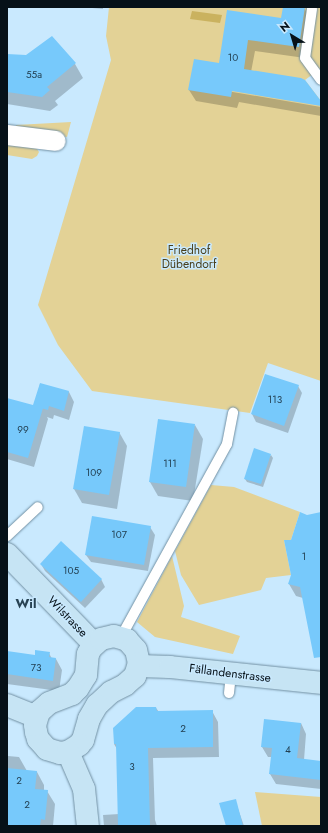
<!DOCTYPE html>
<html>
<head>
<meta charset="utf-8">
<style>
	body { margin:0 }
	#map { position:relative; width:328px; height:833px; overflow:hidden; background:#c9e9fe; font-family:Jost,sans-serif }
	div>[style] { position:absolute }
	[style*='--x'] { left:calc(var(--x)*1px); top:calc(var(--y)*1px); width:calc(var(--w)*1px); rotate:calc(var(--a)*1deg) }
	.green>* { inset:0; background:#e3d296 }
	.water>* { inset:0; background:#cab25f }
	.shadow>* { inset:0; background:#0003 }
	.building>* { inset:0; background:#77c9fb }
	.roads { filter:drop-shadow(0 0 1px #7290a3) drop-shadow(0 0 1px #7290a3) }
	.lane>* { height:10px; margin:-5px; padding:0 5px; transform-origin:5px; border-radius:5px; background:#fff }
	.street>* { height:20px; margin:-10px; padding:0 10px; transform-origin:10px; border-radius:10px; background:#fff }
	.secondary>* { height:22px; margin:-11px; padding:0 11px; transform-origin:11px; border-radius:11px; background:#c6e4f4 }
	span { translate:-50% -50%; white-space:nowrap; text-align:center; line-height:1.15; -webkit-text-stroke:3px #c9e9fe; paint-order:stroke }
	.number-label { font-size:10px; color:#223f51 }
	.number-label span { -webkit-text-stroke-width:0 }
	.park-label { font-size:12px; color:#4a401c }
	.street-label { font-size:12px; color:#061118 }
	.neighbourhood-label { font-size:13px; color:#274253; font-weight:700 }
	.frame { position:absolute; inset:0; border:8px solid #061118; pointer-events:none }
	.north { position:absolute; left:272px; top:16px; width:40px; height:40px; -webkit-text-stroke:3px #c9e9fe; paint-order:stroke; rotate:322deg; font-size:11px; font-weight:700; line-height:16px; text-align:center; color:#061118 }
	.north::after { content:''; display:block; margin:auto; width:14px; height:18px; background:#061118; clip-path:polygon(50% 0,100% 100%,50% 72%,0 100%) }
</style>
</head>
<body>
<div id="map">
	<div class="green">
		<div style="clip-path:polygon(109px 7px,321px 7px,321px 68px,305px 80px,321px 101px,321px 381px,268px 363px,250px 413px,92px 391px,58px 345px,38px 305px,111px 60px,106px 36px)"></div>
		<div style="clip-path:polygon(71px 122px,67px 137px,16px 129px,16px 125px)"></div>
		<div style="clip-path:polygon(7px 136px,35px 146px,39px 152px,37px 156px,32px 159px,7px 155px)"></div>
		<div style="clip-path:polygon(211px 485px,234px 487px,300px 512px,291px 540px,284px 540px,291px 575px,266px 578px,261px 590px,199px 605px,181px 575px,175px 551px)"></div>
		<div style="clip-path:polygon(172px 556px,184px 606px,181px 617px,240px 636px,233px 654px,155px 637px,137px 622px)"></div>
		<div style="clip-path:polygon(255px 792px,321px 797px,321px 826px,262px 826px)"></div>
	</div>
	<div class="water">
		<div style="clip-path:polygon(192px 11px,222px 15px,220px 23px,190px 19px)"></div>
	</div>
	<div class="shadow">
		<div style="clip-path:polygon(81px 7px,103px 7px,103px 9px)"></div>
		<div style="clip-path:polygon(284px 7px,304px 8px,311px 19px,305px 58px,255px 51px,251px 72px,321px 103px,321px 104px,227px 89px,227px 91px,321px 107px,321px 116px,239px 102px,237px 108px,196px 101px,189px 90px,220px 64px,228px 11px,282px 19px)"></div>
		<div style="clip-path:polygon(7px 55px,75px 64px,83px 78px,55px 101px,58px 105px,50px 111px,7px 104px)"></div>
		<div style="clip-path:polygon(40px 384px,69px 392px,74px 402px,69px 420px,54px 415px,53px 419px,47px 417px,48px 419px,34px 467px,7px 459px,7px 399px,34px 407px)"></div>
		<div style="clip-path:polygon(298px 386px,302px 393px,288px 433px,256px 422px,252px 414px)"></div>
		<div style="clip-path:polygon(195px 425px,203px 439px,193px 501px,158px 496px,150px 482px)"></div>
		<div style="clip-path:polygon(119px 432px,127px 446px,117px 509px,82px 503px,74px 489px)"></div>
		<div style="clip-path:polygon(271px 455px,273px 458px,263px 487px,247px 482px,245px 479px)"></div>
		<div style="clip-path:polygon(321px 513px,321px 648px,303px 598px,296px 596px,289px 584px,292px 575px,291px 541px,307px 516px)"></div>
		<div style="clip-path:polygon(150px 527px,155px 535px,148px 571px,91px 562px,86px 555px)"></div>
		<div style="clip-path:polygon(41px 564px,101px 579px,105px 587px,85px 608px,45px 571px)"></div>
		<div style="clip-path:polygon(7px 652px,35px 656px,49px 653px,52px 659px,56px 659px,62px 670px,59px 691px,7px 684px)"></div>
		<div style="clip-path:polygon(156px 708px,159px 712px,212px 711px,218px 722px,219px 757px,153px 758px,155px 820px,157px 826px,104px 826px,103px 815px,119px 814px,117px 749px,114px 744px)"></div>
		<div style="clip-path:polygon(301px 723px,306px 734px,304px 760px,321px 762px,321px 789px,276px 784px,270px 774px,272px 757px,268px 757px,262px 747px)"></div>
		<div style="clip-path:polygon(7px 754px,8px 756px,19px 757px,27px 771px,37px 772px,44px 785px,44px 791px,47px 791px,55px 804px,53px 826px,7px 826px)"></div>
		<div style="clip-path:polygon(235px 800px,244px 826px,227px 826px)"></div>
	</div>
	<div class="building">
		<div style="clip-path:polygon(283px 7px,305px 7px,299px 47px,248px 40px,244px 69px,301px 78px,305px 80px,321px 101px,321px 106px,232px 91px,231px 97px,188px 90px,194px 59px,219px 63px,227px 10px,281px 18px)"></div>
		<div style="clip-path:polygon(52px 36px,76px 63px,47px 87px,50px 90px,42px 97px,7px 92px,7px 54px,26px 55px)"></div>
		<div style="clip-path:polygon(265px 374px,299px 385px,284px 426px,251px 414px)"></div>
		<div style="clip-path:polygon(40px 383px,69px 391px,64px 411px,49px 406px,48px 410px,34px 406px,43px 408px,28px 458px,7px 452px,7px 398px,33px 405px)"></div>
		<div style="clip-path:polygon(158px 419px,195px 424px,186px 487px,149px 482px)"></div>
		<div style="clip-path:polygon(84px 426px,120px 432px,109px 495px,73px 489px)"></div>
		<div style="clip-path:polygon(254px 448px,271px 454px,261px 484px,244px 479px)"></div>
		<div style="clip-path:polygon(300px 512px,307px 515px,321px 512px,321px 657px,314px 658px,300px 587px,288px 584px,291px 575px,284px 540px,291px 540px)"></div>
		<div style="clip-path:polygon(92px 516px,151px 526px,144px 565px,85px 555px)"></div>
		<div style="clip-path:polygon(61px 541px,102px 579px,81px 602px,40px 564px)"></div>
		<div style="clip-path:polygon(35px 650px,50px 652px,49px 657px,56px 658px,53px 681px,7px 674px,7px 651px,35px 655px)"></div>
		<div style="clip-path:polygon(136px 707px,156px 707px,157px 711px,213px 710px,213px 747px,148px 748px,150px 826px,118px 826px,116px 744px,114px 744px,113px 728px)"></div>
		<div style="clip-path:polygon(264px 719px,301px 723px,297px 758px,321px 761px,321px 780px,269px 774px,272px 748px,261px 747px)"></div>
		<div style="clip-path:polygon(7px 768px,37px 771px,35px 789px,48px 790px,45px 820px,41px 819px,40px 826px,7px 826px)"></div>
		<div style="clip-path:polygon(236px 799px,243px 826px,226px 826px,219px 803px)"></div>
	</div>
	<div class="roads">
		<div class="lane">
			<div style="--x:312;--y:9;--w:49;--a:98.1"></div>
			<div style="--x:305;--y:58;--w:27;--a:54"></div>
			<div style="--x:7;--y:536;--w:42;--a:-43.1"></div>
			<div style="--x:121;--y:637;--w:220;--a:-61.2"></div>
			<div style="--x:227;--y:444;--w:32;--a:-79"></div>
			<div style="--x:229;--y:693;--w:19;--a:-84"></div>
		</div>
		<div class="street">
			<div style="--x:7;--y:135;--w:49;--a:7"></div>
		</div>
		<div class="secondary">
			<div style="--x:7;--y:554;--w:125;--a:46"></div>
			<div style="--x:114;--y:636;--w:14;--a:17"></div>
			<div style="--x:127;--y:640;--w:13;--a:48"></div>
			<div style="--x:136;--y:650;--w:13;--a:77"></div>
			<div style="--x:139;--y:663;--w:14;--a:107"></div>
			<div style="--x:135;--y:676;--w:13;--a:138"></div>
			<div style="--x:125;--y:685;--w:16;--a:153"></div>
			<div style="--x:111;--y:692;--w:19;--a:137"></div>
			<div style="--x:97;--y:705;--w:16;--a:120"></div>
			<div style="--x:89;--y:719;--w:22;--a:106"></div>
			<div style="--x:83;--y:740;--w:6;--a:129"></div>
			<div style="--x:79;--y:745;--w:13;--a:148"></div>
			<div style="--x:68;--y:752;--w:8;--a:173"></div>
			<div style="--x:60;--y:753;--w:14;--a:-163"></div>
			<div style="--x:47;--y:749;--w:13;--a:-132"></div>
			<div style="--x:38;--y:739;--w:7;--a:-106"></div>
			<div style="--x:36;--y:732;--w:7;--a:-98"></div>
			<div style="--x:35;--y:725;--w:14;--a:-73"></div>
			<div style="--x:39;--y:712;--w:13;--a:-42"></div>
			<div style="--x:49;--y:703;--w:25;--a:-21"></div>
			<div style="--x:72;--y:694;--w:8;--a:-45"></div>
			<div style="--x:78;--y:688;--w:15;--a:-58"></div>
			<div style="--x:86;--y:675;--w:21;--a:-85"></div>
			<div style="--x:88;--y:654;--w:7;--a:-63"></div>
			<div style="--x:91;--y:648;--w:13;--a:-42"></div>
			<div style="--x:101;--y:639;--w:13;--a:-13"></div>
			<div style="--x:139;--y:666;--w:31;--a:2"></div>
			<div style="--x:170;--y:667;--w:152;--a:6"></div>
			<div style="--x:7;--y:705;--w:32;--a:22"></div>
			<div style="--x:68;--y:752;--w:40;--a:66.6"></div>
			<div style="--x:84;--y:789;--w:37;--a:84"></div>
		</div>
	</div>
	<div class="number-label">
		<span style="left:233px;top:58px">10</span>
		<span style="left:34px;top:75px">55a</span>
		<span style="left:275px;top:400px">113</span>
		<span style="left:23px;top:430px">99</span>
		<span style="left:170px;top:464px">111</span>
		<span style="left:94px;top:473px">109</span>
		<span style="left:119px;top:535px">107</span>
		<span style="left:304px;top:557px">1</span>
		<span style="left:71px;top:571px">105</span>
		<span style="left:36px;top:668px">73</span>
		<span style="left:183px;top:729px">2</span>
		<span style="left:288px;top:750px">4</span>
		<span style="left:132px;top:767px">3</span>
		<span style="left:19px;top:781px">2</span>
		<span style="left:27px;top:805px">2</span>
	</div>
	<div class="park-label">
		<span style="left:189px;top:258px">Friedhof<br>Dübendorf</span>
	</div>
	<div class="street-label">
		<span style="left:67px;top:617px;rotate:46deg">Wilstrasse</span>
		<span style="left:230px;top:674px;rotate:7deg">Fällandenstrasse</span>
	</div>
	<div class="neighbourhood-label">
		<span style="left:26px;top:604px">Wil</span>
	</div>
	<div class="frame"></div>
	<div class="north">N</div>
</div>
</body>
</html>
